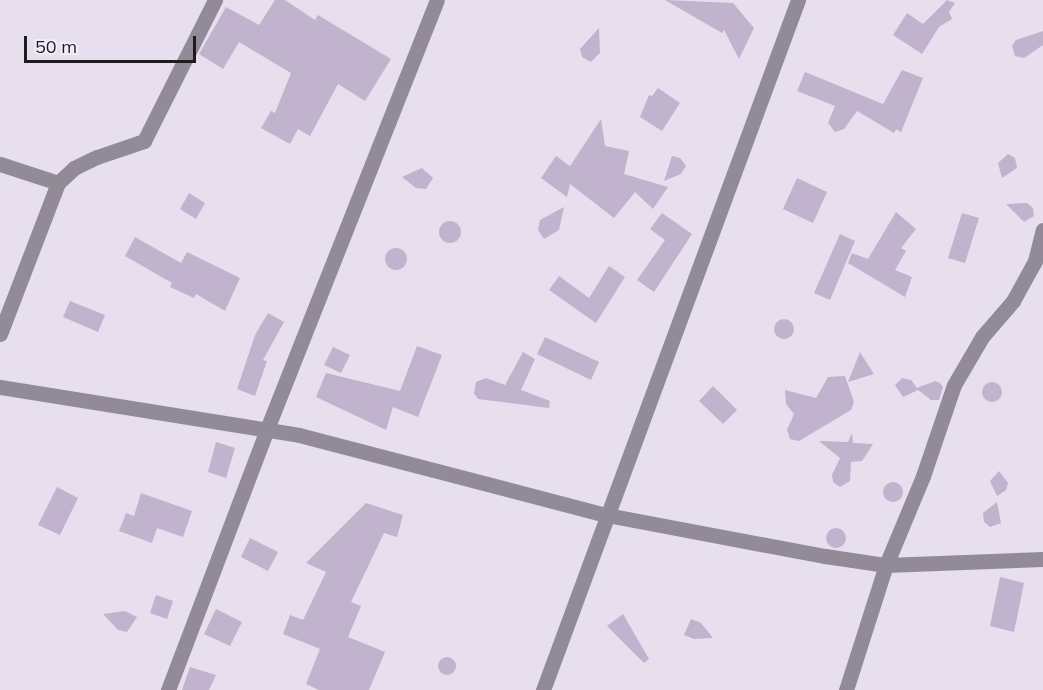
<!DOCTYPE html>
<html>
<head>
<meta charset="utf-8">
<style>
	body { margin:0 }
	#map { position:relative; width:1043px; height:690px; overflow:hidden; background:#e7dfee; font-family:Mulish,sans-serif }
	div>[style] { position:absolute }
	[style*='--x'] { left:calc(var(--x)*1px); top:calc(var(--y)*1px); width:calc(var(--w)*1px); rotate:calc(var(--a)*1deg) }
	.building>* { inset:0; background:#c1b2cd }
	.round { border-radius:50% }
	.minor>* { height:15px; margin:-7.5px; padding:0 7.5px; transform-origin:7.5px; border-radius:7.5px; background:#928b97 }
	span { translate:-50% -50%; white-space:nowrap; text-align:center; line-height:1.15; -webkit-text-stroke:6px #f5ecfb; paint-order:stroke }
	.scale { position:absolute; left:24px; top:36px; width:172px; height:27px; box-sizing:border-box; border:3px solid #1f1c21; border-top:0; padding-left:8px; font-size:18px; line-height:21px; white-space:nowrap; color:#1f1c21; -webkit-text-stroke:4px #f5ecfb; paint-order:stroke }
</style>
</head>
<body>
<div id="map">
	<div class="building">
		<div style="clip-path:polygon(275px 0,285px 0,315px 20px,318px 15px,391px 59px,365px 101px,338px 84px,310px 136px,298px 129px,290px 144px,261px 128px,271px 111px,275px 113px,291px 73px,239px 42px,223px 69px,199px 54px,226px 7px,259px 25px)"></div>
		<div style="clip-path:polygon(665px 0,733px 3px,754px 28px,739px 59px,724px 30px,722px 33px)"></div>
		<div style="clip-path:polygon(947px 0,955px 3px,949px 12px,952px 19px,939px 27px,922px 54px,893px 35px,907px 13px,923px 24px)"></div>
		<div style="clip-path:polygon(599px 28px,600px 53px,591px 62px,582px 57px,580px 49px)"></div>
		<div style="clip-path:polygon(1043px 31px,1043px 45px,1024px 58px,1015px 56px,1012px 46px,1016px 40px)"></div>
		<div style="clip-path:polygon(902px 70px,923px 78px,901px 132px,896px 129px,894px 133px,857px 111px,844px 129px,835px 132px,828px 123px,835px 106px,797px 91px,805px 72px,883px 104px)"></div>
		<div style="clip-path:polygon(658px 88px,680px 103px,662px 131px,640px 117px,649px 95px,652px 96px)"></div>
		<div style="clip-path:polygon(601px 119px,605px 146px,629px 151px,624px 174px,668px 187px,653px 209px,635px 192px,614px 218px,570px 184px,567px 197px,541px 178px,556px 156px,570px 166px)"></div>
		<div style="clip-path:polygon(1008px 154px,1015px 158px,1017px 168px,1002px 178px,998px 163px)"></div>
		<div style="clip-path:polygon(672px 156px,680px 158px,686px 166px,681px 174px,664px 181px)"></div>
		<div style="clip-path:polygon(422px 168px,433px 178px,426px 189px,416px 188px,402px 177px)"></div>
		<div style="clip-path:polygon(797px 178px,827px 192px,813px 223px,783px 209px)"></div>
		<div style="clip-path:polygon(189px 193px,205px 203px,196px 219px,180px 209px)"></div>
		<div style="clip-path:polygon(1027px 203px,1033px 208px,1034px 216px,1024px 222px,1006px 204px)"></div>
		<div style="clip-path:polygon(564px 207px,559px 230px,544px 239px,538px 230px,540px 220px)"></div>
		<div style="clip-path:polygon(896px 212px,916px 229px,901px 248px,906px 251px,895px 270px,912px 277px,905px 297px,848px 263px,852px 253px,868px 259px)"></div>
		<div style="clip-path:polygon(662px 213px,692px 234px,654px 292px,637px 280px,665px 240px,650px 229px)"></div>
		<div style="clip-path:polygon(962px 213px,979px 218px,965px 263px,948px 258px)"></div>
		<div class="round" style="left:439px;top:221px;width:22px;height:22px"></div>
		<div style="clip-path:polygon(840px 234px,855px 241px,830px 300px,814px 293px)"></div>
		<div style="clip-path:polygon(135px 237px,181px 263px,187px 252px,240px 278px,225px 311px,196px 294px,194px 298px,170px 287px,172px 283px,125px 256px)"></div>
		<div class="round" style="left:385px;top:248px;width:22px;height:22px"></div>
		<div style="clip-path:polygon(609px 266px,625px 277px,596px 323px,549px 290px,559px 276px,589px 298px)"></div>
		<div style="clip-path:polygon(70px 301px,105px 315px,98px 332px,63px 317px)"></div>
		<div style="clip-path:polygon(268px 313px,284px 322px,263px 360px,267px 361px,255px 396px,237px 389px,255px 335px)"></div>
		<div class="round" style="left:774px;top:319px;width:20px;height:20px"></div>
		<div style="clip-path:polygon(545px 337px,599px 362px,591px 380px,537px 354px)"></div>
		<div style="clip-path:polygon(417px 346px,442px 355px,418px 417px,393px 407px,386px 430px,316px 397px,326px 373px,400px 391px)"></div>
		<div style="clip-path:polygon(333px 347px,350px 355px,341px 373px,324px 365px)"></div>
		<div style="clip-path:polygon(523px 352px,535px 359px,521px 390px,550px 401px,549px 408px,478px 399px,474px 393px,476px 382px,486px 378px,505px 385px)"></div>
		<div style="clip-path:polygon(860px 352px,874px 374px,848px 382px)"></div>
		<div style="clip-path:polygon(845px 376px,854px 402px,851px 410px,799px 441px,790px 439px,787px 430px,794px 414px,786px 404px,785px 390px,816px 398px,828px 377px)"></div>
		<div style="clip-path:polygon(902px 378px,911px 380px,917px 388px,935px 381px,940px 383px,943px 387px,939px 400px,931px 400px,918px 390px,903px 397px,895px 385px)"></div>
		<div class="round" style="left:982px;top:382px;width:20px;height:20px"></div>
		<div style="clip-path:polygon(713px 386px,737px 410px,723px 424px,699px 401px)"></div>
		<div style="clip-path:polygon(852px 433px,853px 443px,873px 444px,862px 461px,851px 462px,850px 481px,840px 487px,833px 482px,832px 475px,840px 458px,819px 441px,848px 442px)"></div>
		<div style="clip-path:polygon(216px 442px,235px 448px,226px 478px,208px 472px)"></div>
		<div style="clip-path:polygon(999px 471px,1008px 483px,1006px 490px,997px 496px,990px 481px)"></div>
		<div class="round" style="left:883px;top:482px;width:20px;height:20px"></div>
		<div style="clip-path:polygon(57px 487px,78px 498px,60px 535px,38px 525px)"></div>
		<div style="clip-path:polygon(141px 493px,192px 511px,183px 537px,157px 528px,152px 543px,119px 531px,126px 513px,134px 516px)"></div>
		<div style="clip-path:polygon(997px 502px,1001px 523px,990px 527px,984px 522px,983px 513px)"></div>
		<div style="clip-path:polygon(366px 503px,403px 515px,397px 537px,384px 533px,351px 602px,361px 606px,348px 637px,385px 652px,369px 690px,319px 690px,306px 684px,320px 649px,283px 634px,290px 615px,303px 620px,326px 572px,306px 563px)"></div>
		<div class="round" style="left:826px;top:528px;width:20px;height:20px"></div>
		<div style="clip-path:polygon(250px 538px,278px 552px,268px 571px,241px 557px)"></div>
		<div style="clip-path:polygon(1000px 577px,1024px 583px,1014px 632px,990px 626px)"></div>
		<div style="clip-path:polygon(156px 595px,173px 601px,167px 619px,150px 613px)"></div>
		<div style="clip-path:polygon(216px 609px,242px 622px,230px 646px,204px 634px)"></div>
		<div style="clip-path:polygon(125px 611px,137px 617px,127px 632px,118px 630px,103px 614px)"></div>
		<div style="clip-path:polygon(623px 614px,649px 659px,644px 663px,607px 626px)"></div>
		<div style="clip-path:polygon(691px 619px,701px 623px,713px 638px,694px 639px,684px 635px)"></div>
		<div class="round" style="left:438px;top:657px;width:18px;height:18px"></div>
		<div style="clip-path:polygon(190px 667px,216px 675px,209px 690px,182px 690px)"></div>
	</div>
	<div class="minor">
		<div style="--x:0;--y:164;--w:61;--a:18.1"></div>
		<div style="--x:0;--y:334;--w:162;--a:-69"></div>
		<div style="--x:58;--y:183;--w:22;--a:-43"></div>
		<div style="--x:74;--y:168;--w:25;--a:-26"></div>
		<div style="--x:97;--y:157;--w:50;--a:-18.8"></div>
		<div style="--x:144;--y:141;--w:158;--a:-63.3"></div>
		<div style="--x:0;--y:387;--w:303;--a:9.1"></div>
		<div style="--x:299;--y:435;--w:318;--a:14.6"></div>
		<div style="--x:607;--y:515;--w:222;--a:10.7"></div>
		<div style="--x:825;--y:556;--w:62;--a:8.4"></div>
		<div style="--x:886;--y:565;--w:157;--a:-2.2"></div>
		<div style="--x:168;--y:690;--w:279;--a:-69.2"></div>
		<div style="--x:267;--y:429;--w:461;--a:-68.4"></div>
		<div style="--x:543;--y:690;--w:736;--a:-69.72"></div>
		<div style="--x:846;--y:690;--w:131;--a:-72.3"></div>
		<div style="--x:886;--y:565;--w:96;--a:-67.4"></div>
		<div style="--x:923;--y:476;--w:96;--a:-71.2"></div>
		<div style="--x:954;--y:385;--w:56;--a:-59.7"></div>
		<div style="--x:982;--y:337;--w:48;--a:-49.3"></div>
		<div style="--x:1013;--y:301;--w:46;--a:-61.2"></div>
		<div style="--x:1035;--y:261;--w:32;--a:-76"></div>
	</div>
	<div class="scale">50 m</div>
</div>
</body>
</html>
